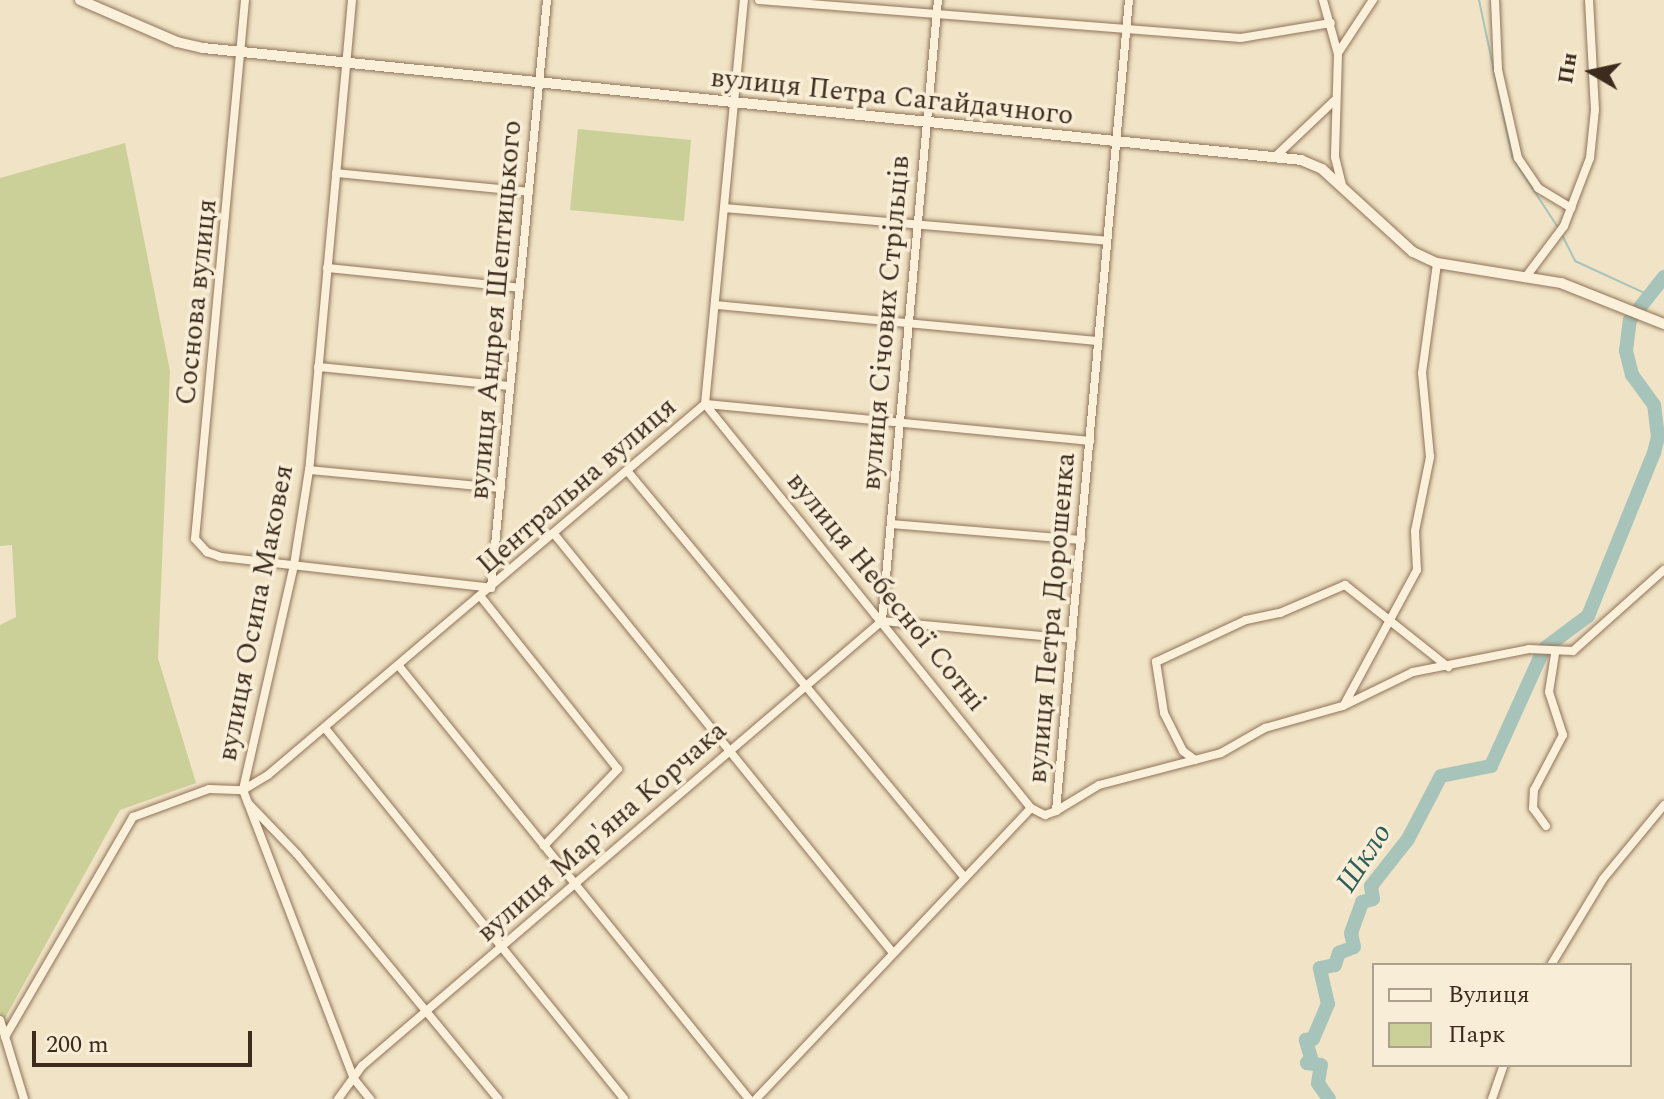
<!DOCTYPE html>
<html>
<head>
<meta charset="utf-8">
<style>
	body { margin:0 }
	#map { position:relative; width:1664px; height:1099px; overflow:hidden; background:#f1e3c5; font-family:Spectral,serif }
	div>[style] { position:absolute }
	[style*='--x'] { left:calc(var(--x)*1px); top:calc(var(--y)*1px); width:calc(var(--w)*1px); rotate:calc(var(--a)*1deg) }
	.green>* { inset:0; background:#cbd098 }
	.stream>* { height:2px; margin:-1px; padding:0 1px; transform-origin:1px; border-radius:1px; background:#a7c4bb }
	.river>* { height:14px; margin:-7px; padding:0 7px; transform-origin:7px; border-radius:7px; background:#a7c4bb }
	.roads { filter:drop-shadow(0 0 2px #8e745a) drop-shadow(0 0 2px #8e745a) }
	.minor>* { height:8px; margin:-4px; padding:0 4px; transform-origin:4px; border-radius:4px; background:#fbf0da }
	.tertiary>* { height:10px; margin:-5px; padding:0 5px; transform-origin:5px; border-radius:5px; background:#fbf0da }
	span { translate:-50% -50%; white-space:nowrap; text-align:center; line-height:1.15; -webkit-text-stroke:7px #f8edd6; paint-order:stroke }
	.street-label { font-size:28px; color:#3d2c1e }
	.water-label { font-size:30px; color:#2d5e59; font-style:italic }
	.legend { position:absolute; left:1372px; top:963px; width:260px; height:104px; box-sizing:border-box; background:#f8edd6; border:2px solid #ada08c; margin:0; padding:10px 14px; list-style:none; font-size:24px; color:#3d2c1e }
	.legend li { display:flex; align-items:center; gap:16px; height:40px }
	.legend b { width:40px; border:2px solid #ada08c }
	.north { position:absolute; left:1552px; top:32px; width:80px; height:80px; -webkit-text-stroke:6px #f8edd6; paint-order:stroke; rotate:279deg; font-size:22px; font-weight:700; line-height:32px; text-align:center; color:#3d2c1e }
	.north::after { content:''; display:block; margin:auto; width:28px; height:36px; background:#3d2c1e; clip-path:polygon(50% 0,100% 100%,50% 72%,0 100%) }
	.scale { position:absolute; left:32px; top:1031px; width:220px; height:36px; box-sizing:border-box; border:4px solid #3d2c1e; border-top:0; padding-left:10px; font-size:24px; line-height:28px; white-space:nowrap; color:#3d2c1e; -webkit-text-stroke:6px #f8edd6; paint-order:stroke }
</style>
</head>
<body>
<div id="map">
	<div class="green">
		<div style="clip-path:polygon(578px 129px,691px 140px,684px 221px,570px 210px)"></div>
		<div style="clip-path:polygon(125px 143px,170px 371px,158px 658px,196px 783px,120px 810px,0 1027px,0 625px,16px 617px,12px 545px,0 546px,0 178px)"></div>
	</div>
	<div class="stream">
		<div style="--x:1479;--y:0;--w:160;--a:78.1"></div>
		<div style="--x:1512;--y:157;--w:86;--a:56.9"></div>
		<div style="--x:1562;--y:235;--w:29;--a:63"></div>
		<div style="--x:1575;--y:261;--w:84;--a:24.7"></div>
	</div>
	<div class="river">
		<div style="--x:1545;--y:648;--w:54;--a:-36.7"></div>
		<div style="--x:1588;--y:616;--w:176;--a:-68"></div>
		<div style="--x:1654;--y:453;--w:16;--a:-76"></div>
		<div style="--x:1658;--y:437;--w:32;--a:-97"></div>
		<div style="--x:1654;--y:405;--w:37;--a:-126"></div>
		<div style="--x:1632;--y:375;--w:25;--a:-104"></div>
		<div style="--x:1626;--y:351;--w:31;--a:-83"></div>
		<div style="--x:1630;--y:320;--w:55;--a:-51.7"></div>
		<div style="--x:1329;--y:1099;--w:19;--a:-125"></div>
		<div style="--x:1318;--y:1083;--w:18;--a:-81"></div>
		<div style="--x:1321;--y:1065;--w:14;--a:-172"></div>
		<div style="--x:1307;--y:1063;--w:6;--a:-51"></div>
		<div style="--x:1311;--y:1058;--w:19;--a:-106"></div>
		<div style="--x:1306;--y:1040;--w:7;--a:-8"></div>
		<div style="--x:1313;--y:1039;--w:38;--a:-67"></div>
		<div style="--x:1328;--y:1004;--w:37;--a:-103"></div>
		<div style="--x:1320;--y:968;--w:15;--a:-11"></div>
		<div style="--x:1335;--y:965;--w:13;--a:-72"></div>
		<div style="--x:1339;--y:953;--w:16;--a:-22"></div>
		<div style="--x:1354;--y:947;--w:14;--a:-102"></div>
		<div style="--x:1351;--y:933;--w:33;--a:-70"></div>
		<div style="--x:1362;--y:902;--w:11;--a:-15"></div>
		<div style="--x:1373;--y:899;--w:13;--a:-99"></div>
		<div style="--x:1371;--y:886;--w:60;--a:-51.8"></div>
		<div style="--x:1408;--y:839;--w:71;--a:-62.4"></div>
		<div style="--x:1441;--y:776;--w:51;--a:-11.3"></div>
		<div style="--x:1491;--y:766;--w:126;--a:-65.7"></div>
	</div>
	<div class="roads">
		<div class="minor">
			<div style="--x:245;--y:0;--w:541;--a:95.3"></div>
			<div style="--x:195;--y:539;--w:18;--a:47"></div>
			<div style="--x:207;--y:552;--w:15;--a:20"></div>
			<div style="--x:221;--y:557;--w:272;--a:6.5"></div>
			<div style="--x:491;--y:588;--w:591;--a:-84.56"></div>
			<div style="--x:352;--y:0;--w:472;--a:95.2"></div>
			<div style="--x:309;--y:470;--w:96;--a:99"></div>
			<div style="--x:294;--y:565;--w:231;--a:102.8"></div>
			<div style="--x:243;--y:790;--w:310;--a:69"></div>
			<div style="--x:354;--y:1079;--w:26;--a:51"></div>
			<div style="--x:759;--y:0;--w:483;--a:4.5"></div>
			<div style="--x:1241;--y:38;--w:91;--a:-9.5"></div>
			<div style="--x:1323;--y:0;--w:56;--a:74.5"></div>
			<div style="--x:1338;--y:54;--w:103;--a:91.7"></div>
			<div style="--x:1335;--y:157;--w:29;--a:76"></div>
			<div style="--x:1495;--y:0;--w:70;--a:87.5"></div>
			<div style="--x:1498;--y:70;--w:90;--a:77.2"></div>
			<div style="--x:1518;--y:158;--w:36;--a:56"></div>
			<div style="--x:1538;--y:188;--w:39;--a:31"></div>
			<div style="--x:1338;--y:53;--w:64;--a:-56.6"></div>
			<div style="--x:1277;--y:155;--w:79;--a:-43.5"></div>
			<div style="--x:336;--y:173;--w:194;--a:5.6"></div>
			<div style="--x:725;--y:208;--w:383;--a:4.9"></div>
			<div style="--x:327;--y:268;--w:194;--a:5.9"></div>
			<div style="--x:1525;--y:278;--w:65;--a:-53.1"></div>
			<div style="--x:1564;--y:226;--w:73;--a:-69.1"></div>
			<div style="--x:1590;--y:158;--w:48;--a:-84.1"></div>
			<div style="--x:1595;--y:110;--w:110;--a:-93.1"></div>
			<div style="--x:716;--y:305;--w:384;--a:5.4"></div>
			<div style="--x:318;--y:367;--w:193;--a:5.7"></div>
			<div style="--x:705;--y:404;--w:519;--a:51.1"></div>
			<div style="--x:706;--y:404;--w:386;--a:5.5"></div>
			<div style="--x:309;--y:470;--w:193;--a:5.4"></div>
			<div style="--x:629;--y:473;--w:526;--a:50.32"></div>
			<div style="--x:891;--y:524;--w:191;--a:4.8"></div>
			<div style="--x:555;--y:535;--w:538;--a:51.04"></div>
			<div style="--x:481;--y:597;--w:220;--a:51.5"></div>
			<div style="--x:618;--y:769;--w:107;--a:133.9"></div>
			<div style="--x:882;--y:621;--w:624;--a:-84.85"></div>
			<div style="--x:882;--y:621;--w:191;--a:5.4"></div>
			<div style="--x:399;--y:666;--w:557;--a:51.05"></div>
			<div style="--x:1344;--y:705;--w:153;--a:-61.6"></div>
			<div style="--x:1417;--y:570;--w:39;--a:-93"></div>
			<div style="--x:1415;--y:531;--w:76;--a:-78.5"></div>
			<div style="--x:1430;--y:457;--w:84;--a:-95.4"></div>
			<div style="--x:1422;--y:373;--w:111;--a:-82.2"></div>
			<div style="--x:325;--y:728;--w:476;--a:51.1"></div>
			<div style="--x:1195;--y:760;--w:15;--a:-143"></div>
			<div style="--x:1183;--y:751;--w:42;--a:-116.6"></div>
			<div style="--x:1164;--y:713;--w:52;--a:-98.9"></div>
			<div style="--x:1156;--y:662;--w:99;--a:-25"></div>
			<div style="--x:1246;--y:620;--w:35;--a:-12"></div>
			<div style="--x:1280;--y:613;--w:71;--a:-23.3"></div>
			<div style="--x:1345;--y:585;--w:132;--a:38.5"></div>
			<div style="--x:248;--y:803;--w:71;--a:46.1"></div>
			<div style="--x:297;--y:854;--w:317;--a:50.6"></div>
			<div style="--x:1056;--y:811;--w:50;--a:-31.2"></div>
			<div style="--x:1099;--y:785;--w:126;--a:-14.7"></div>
			<div style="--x:1221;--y:753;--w:51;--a:-29.6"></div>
			<div style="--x:1265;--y:728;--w:81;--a:-15.8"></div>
			<div style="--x:1343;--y:706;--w:78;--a:-25.9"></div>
			<div style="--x:1413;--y:672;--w:118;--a:-11.2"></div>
			<div style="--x:1529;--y:649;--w:44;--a:2.6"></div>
			<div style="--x:1573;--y:651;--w:122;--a:-41.7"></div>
			<div style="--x:1546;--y:826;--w:22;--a:-126"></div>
			<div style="--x:1533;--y:808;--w:18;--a:-87"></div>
			<div style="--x:1534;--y:790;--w:62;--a:-62.2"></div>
			<div style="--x:1563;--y:735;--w:45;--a:-108"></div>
			<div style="--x:1549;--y:692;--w:38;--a:-81"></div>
			<div style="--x:1551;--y:965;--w:100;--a:-58.8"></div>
			<div style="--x:1603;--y:879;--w:96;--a:-50.5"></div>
			<div style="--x:0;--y:1020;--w:83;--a:73.1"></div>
			<div style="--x:5;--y:1037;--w:255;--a:-59.8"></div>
			<div style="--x:133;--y:817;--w:81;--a:-20.2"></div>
			<div style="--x:209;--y:789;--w:34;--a:2"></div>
			<div style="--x:243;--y:790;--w:29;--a:-31"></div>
			<div style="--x:268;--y:775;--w:573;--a:-40.33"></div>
			<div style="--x:705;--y:404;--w:406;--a:-84.5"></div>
			<div style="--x:338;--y:1099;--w:41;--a:-54"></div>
			<div style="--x:362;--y:1066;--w:684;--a:-40.56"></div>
			<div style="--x:756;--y:1099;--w:400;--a:-46.6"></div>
			<div style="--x:1031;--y:808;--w:16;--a:27"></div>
			<div style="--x:1045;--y:815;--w:12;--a:-20"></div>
			<div style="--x:1056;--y:811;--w:814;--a:-84.86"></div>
			<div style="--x:1492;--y:1099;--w:36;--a:-71"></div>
		</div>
		<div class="tertiary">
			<div style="--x:80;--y:0;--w:106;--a:23.4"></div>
			<div style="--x:177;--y:42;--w:27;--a:13"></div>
			<div style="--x:203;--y:48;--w:1104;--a:5.82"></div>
			<div style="--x:1301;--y:160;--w:23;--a:23"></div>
			<div style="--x:1322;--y:169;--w:123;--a:42.4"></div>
			<div style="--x:1413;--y:252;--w:26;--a:25"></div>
			<div style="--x:1437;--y:263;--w:126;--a:9.2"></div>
			<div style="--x:1561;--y:283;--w:111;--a:21.7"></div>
		</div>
	</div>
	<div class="street-label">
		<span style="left:892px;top:97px;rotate:6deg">вулиця Петра Сагайдачного</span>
		<span style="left:197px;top:302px;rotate:-84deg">Соснова вулиця</span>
		<span style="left:496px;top:310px;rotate:-85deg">вулиця Андрея Шептицького</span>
		<span style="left:886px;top:323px;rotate:-85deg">вулиця Січових Стрільців</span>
		<span style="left:577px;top:486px;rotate:-41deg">Центральна вулиця</span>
		<span style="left:886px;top:592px;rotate:51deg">вулиця Небесної Сотні</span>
		<span style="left:256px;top:613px;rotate:-79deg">вулиця Осипа Маковея</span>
		<span style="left:1052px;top:618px;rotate:-85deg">вулиця Петра Дорошенка</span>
		<span style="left:602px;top:832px;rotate:-41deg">вулиця Мар'яна Корчака</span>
	</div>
	<div class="water-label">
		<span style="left:1364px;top:858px;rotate:-57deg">Шкло</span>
	</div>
	<ul class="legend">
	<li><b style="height:10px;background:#fbf0da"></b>Вулиця</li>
	<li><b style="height:22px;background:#cbd098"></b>Парк</li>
	</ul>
	<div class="north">Пн</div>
	<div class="scale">200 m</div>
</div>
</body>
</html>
